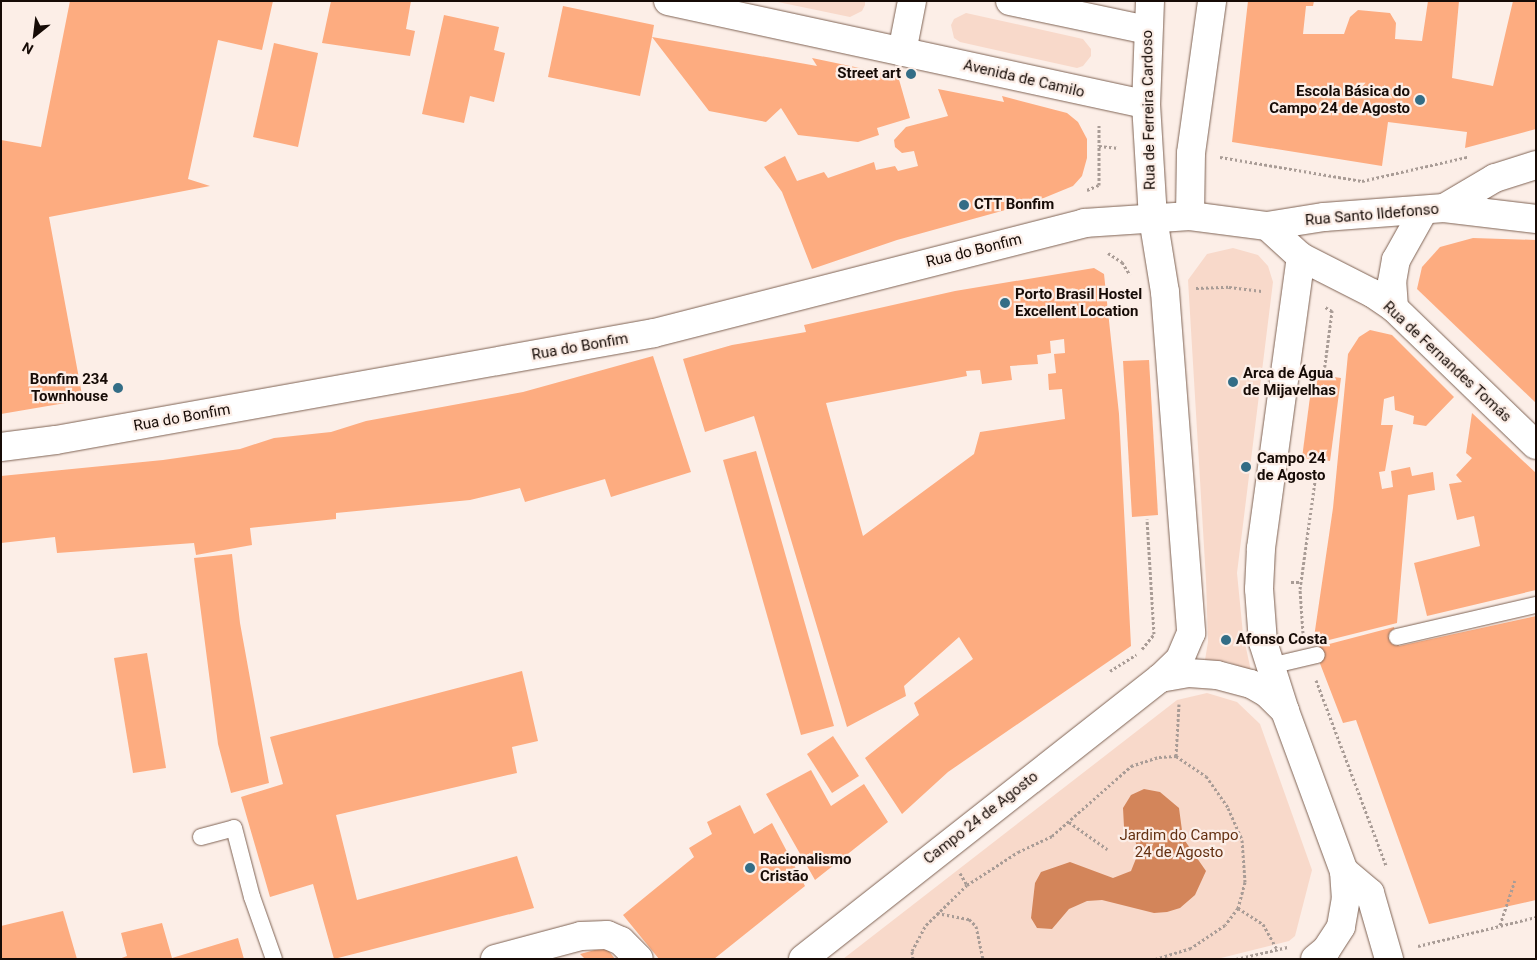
<!DOCTYPE html>
<html>
<head>
<meta charset="utf-8">
<style>
	body { margin:0 }
	#map { position:relative; width:1537px; height:960px; overflow:hidden; background:#fceee7; font-family:Roboto,sans-serif }
	div>[style] { position:absolute }
	[style*='--x'] { left:calc(var(--x)*1px); top:calc(var(--y)*1px); width:calc(var(--w)*1px); rotate:calc(var(--a)*1deg) }
	.green>* { inset:0; background:#f8d9ca }
	.water>* { inset:0; background:#d3855a }
	.building>* { inset:0; background:#fdac80 }
	.path>* { height:3px; margin-top:-1.5px; transform-origin:0; background:repeating-linear-gradient(90deg,#a99c96 0 2.5px,transparent 0 5px) }
	.roads { filter:drop-shadow(0 0 1px #7f6354) drop-shadow(0 0 1px #7f6354) }
	.service>* { height:16px; margin:-8px; padding:0 8px; transform-origin:8px; border-radius:8px; background:#fff }
	.minor>* { height:28px; margin:-14px; padding:0 14px; transform-origin:14px; border-radius:14px; background:#fff }
	.tertiary>* { height:28px; margin:-14px; padding:0 14px; transform-origin:14px; border-radius:14px; background:#fff }
	.secondary>* { height:28px; margin:-14px; padding:0 14px; transform-origin:14px; border-radius:14px; background:#fff }
	.primary>* { height:28px; margin:-14px; padding:0 14px; transform-origin:14px; border-radius:14px; background:#fff }
	.dots>* { width:14px; height:14px; translate:-50% -50%; box-sizing:border-box; border:2px solid #fceee7; border-radius:50% }
	span { translate:-50% -50%; white-space:nowrap; text-align:center; line-height:1.15; -webkit-text-stroke:4.5px #fceee7; paint-order:stroke }
	.poi-label { font-size:15px; color:#160b06; font-weight:700 }
	.right { translate:-100% -50%; text-align:right }
	.left { translate:0 -50%; text-align:left }
	.street-label { font-size:15px; color:#160b06 }
	.park-label { font-size:15px; color:#643112 }
	.frame { position:absolute; inset:0; border:2px solid #160b06; pointer-events:none }
	.north { position:absolute; left:10px; top:10px; width:50px; height:50px; -webkit-text-stroke:4px #fceee7; paint-order:stroke; rotate:209deg; font-size:14px; font-weight:700; line-height:20px; text-align:center; color:#160b06 }
	.north::after { content:''; display:block; margin:auto; width:18px; height:22px; background:#160b06; clip-path:polygon(50% 0,100% 100%,50% 72%,0 100%) }
</style>
</head>
<body>
<div id="map">
	<div class="green">
		<div style="clip-path:polygon(773px 1px,865px 1px,865px 5px,862px 11px,850px 17px)"></div>
		<div style="clip-path:polygon(966px 13px,1083px 39px,1091px 49px,1091px 56px,1083px 66px,1077px 68px,960px 42px,954px 38px,951px 25px,954px 19px)"></div>
		<div style="clip-path:polygon(1233px 248px,1258px 255px,1268px 266px,1273px 282px,1237px 573px,1243px 634px,1251px 671px,1228px 662px,1205px 660px,1208px 642px,1206px 580px,1188px 280px,1207px 254px)"></div>
		<div style="clip-path:polygon(1207px 693px,1237px 702px,1260px 724px,1312px 870px,1295px 936px,1289px 941px,1217px 959px,843px 959px,1177px 700px)"></div>
	</div>
	<div class="water">
		<div style="clip-path:polygon(1144px 789px,1160px 792px,1179px 808px,1183px 838px,1206px 871px,1195px 895px,1180px 908px,1167px 912px,1154px 913px,1102px 900px,1087px 901px,1069px 909px,1052px 929px,1037px 928px,1031px 918px,1035px 883px,1041px 872px,1070px 862px,1113px 878px,1131px 871px,1139px 851px,1133px 836px,1124px 827px,1123px 808px,1131px 795px)"></div>
	</div>
	<div class="building">
		<div style="clip-path:polygon(70px 1px,273px 1px,262px 50px,218px 40px,188px 179px,210px 186px,49px 217px,83px 400px,1px 414px,1px 140px,41px 147px)"></div>
		<div style="clip-path:polygon(331px 1px,411px 1px,406px 29px,415px 31px,410px 56px,322px 43px)"></div>
		<div style="clip-path:polygon(1248px 1px,1314px 1px,1313px 6px,1306px 6px,1303px 34px,1344px 34px,1350px 17px,1358px 10px,1390px 13px,1396px 23px,1395px 39px,1422px 41px,1428px 1px,1459px 1px,1452px 78px,1493px 86px,1513px 1px,1536px 1px,1536px 129px,1465px 148px,1467px 132px,1388px 122px,1382px 166px,1232px 142px)"></div>
		<div style="clip-path:polygon(563px 6px,654px 25px,652px 37px,817px 66px,812px 58px,898px 76px,910px 118px,877px 128px,879px 135px,858px 142px,798px 135px,781px 108px,766px 122px,709px 111px,652px 37px,640px 96px,548px 77px)"></div>
		<div style="clip-path:polygon(444px 15px,499px 27px,494px 50px,505px 53px,494px 102px,470px 96px,464px 123px,422px 114px)"></div>
		<div style="clip-path:polygon(274px 43px,318px 53px,298px 147px,253px 137px)"></div>
		<div style="clip-path:polygon(938px 89px,1004px 102px,1002px 96px,1067px 113px,1078px 122px,1087px 139px,1087px 158px,1082px 176px,1073px 186px,1034px 202px,897px 240px,812px 269px,782px 192px,764px 167px,785px 156px,797px 181px,824px 172px,828px 178px,874px 162px,876px 170px,895px 166px,898px 171px,918px 166px,914px 151px,902px 153px,895px 147px,894px 140px,906px 127px,948px 116px)"></div>
		<div style="clip-path:polygon(1473px 238px,1536px 240px,1536px 403px,1417px 289px,1422px 267px,1440px 247px)"></div>
		<div style="clip-path:polygon(evenodd,1094px 268px,1104px 274px,1119px 414px,1131px 646px,948px 772px,902px 814px,865px 758px,919px 715px,914px 703px,973px 659px,959px 637px,904px 686px,906px 696px,847px 727px,754px 416px,705px 432px,683px 359px,732px 345px,806px 332px,804px 325px,955px 291px,1094px 268px,1064px 339px,1065px 353px,1054px 354px,1056px 373px,1048px 374px,1049px 390px,1062px 389px,1065px 419px,980px 432px,974px 454px,863px 536px,826px 403px,967px 376px,966px 371px,980px 370px,982px 384px,1012px 380px,1010px 366px,1038px 364px,1037px 355px,1051px 353px,1050px 341px,1064px 339px)"></div>
		<div style="clip-path:polygon(1370px 330px,1392px 335px,1454px 397px,1426px 426px,1413px 424px,1414px 416px,1395px 410px,1394px 396px,1384px 399px,1381px 425px,1393px 425px,1385px 471px,1379px 472px,1382px 489px,1393px 487px,1391px 471px,1410px 467px,1412px 476px,1433px 472px,1435px 490px,1408px 495px,1397px 623px,1313px 644px,1333px 508px,1348px 354px,1359px 337px)"></div>
		<div style="clip-path:polygon(653px 356px,691px 472px,611px 497px,605px 479px,525px 502px,520px 488px,470px 500px,336px 513px,336px 519px,250px 528px,252px 545px,196px 555px,194px 543px,57px 553px,55px 537px,1px 543px,1px 476px,163px 460px,240px 449px,274px 438px,331px 432px,366px 421px,523px 392px)"></div>
		<div style="clip-path:polygon(1149px 360px,1158px 515px,1132px 517px,1123px 361px)"></div>
		<div style="clip-path:polygon(1313px 374px,1341px 378px,1330px 461px,1302px 458px)"></div>
		<div style="clip-path:polygon(1472px 413px,1536px 473px,1536px 590px,1427px 616px,1414px 563px,1480px 546px,1474px 516px,1457px 520px,1449px 484px,1462px 482px,1456px 475px,1472px 458px,1466px 453px)"></div>
		<div style="clip-path:polygon(756px 451px,834px 726px,801px 735px,723px 460px)"></div>
		<div style="clip-path:polygon(232px 554px,240px 623px,269px 783px,231px 793px,218px 744px,194px 558px)"></div>
		<div style="clip-path:polygon(1536px 616px,1536px 900px,1429px 924px,1356px 720px,1343px 723px,1314px 648px,1394px 627px,1399px 646px)"></div>
		<div style="clip-path:polygon(147px 653px,166px 768px,133px 773px,114px 658px)"></div>
		<div style="clip-path:polygon(522px 671px,538px 741px,512px 747px,517px 773px,336px 815px,357px 900px,517px 856px,534px 908px,334px 959px,313px 884px,270px 897px,241px 797px,283px 784px,270px 737px)"></div>
		<div style="clip-path:polygon(833px 736px,859px 776px,832px 793px,807px 754px)"></div>
		<div style="clip-path:polygon(811px 770px,831px 806px,864px 784px,888px 822px,815px 880px,766px 794px)"></div>
		<div style="clip-path:polygon(740px 805px,754px 834px,772px 823px,805px 886px,714px 959px,659px 959px,623px 915px,694px 857px,689px 848px,712px 834px,707px 822px)"></div>
		<div style="clip-path:polygon(63px 911px,77px 959px,1px 959px,1px 926px)"></div>
		<div style="clip-path:polygon(162px 923px,172px 958px,238px 938px,244px 959px,119px 959px,127px 956px,121px 933px)"></div>
		<div style="clip-path:polygon(606px 947px,615px 959px,585px 959px,580px 954px)"></div>
	</div>
	<div class="path">
		<div style="--x:1099;--y:125;--w:21;--a:90"></div>
		<div style="--x:1099;--y:146;--w:20;--a:6"></div>
		<div style="--x:1220;--y:157;--w:144;--a:9.6"></div>
		<div style="--x:1362;--y:181;--w:108;--a:-12.9"></div>
		<div style="--x:1087;--y:190;--w:13;--a:-23"></div>
		<div style="--x:1099;--y:185;--w:39;--a:-90"></div>
		<div style="--x:1108;--y:253;--w:17;--a:33"></div>
		<div style="--x:1122;--y:262;--w:15;--a:58"></div>
		<div style="--x:1196;--y:288;--w:33;--a:-2"></div>
		<div style="--x:1229;--y:287;--w:35;--a:7"></div>
		<div style="--x:1324;--y:372;--w:62;--a:-82.5"></div>
		<div style="--x:1332;--y:311;--w:8;--a:-150"></div>
		<div style="--x:1291;--y:582;--w:10;--a:0"></div>
		<div style="--x:1303;--y:633;--w:44;--a:-93.9"></div>
		<div style="--x:1300;--y:589;--w:117;--a:-82.1"></div>
		<div style="--x:1142;--y:649;--w:19;--a:-51"></div>
		<div style="--x:1154;--y:634;--w:115;--a:-93.5"></div>
		<div style="--x:1110;--y:671;--w:31;--a:-32"></div>
		<div style="--x:1316;--y:680;--w:198;--a:69.3"></div>
		<div style="--x:1176;--y:756;--w:52;--a:-86.7"></div>
		<div style="--x:1069;--y:822;--w:47;--a:35.4"></div>
		<div style="--x:960;--y:873;--w:14;--a:60"></div>
		<div style="--x:1238;--y:908;--w:30;--a:33"></div>
		<div style="--x:1263;--y:924;--w:29;--a:61"></div>
		<div style="--x:937;--y:913;--w:33;--a:11"></div>
		<div style="--x:969;--y:919;--w:10;--a:45"></div>
		<div style="--x:976;--y:926;--w:34;--a:78"></div>
		<div style="--x:1500;--y:925;--w:47;--a:-71.6"></div>
		<div style="--x:1418;--y:946;--w:122;--a:-13.8"></div>
		<div style="--x:913;--y:959;--w:8;--a:-97"></div>
		<div style="--x:912;--y:951;--w:30;--a:-62"></div>
		<div style="--x:926;--y:925;--w:57;--a:-44.3"></div>
		<div style="--x:967;--y:885;--w:61;--a:-32.9"></div>
		<div style="--x:1018;--y:852;--w:38;--a:-25"></div>
		<div style="--x:1052;--y:836;--w:106;--a:-41.5"></div>
		<div style="--x:1131;--y:766;--w:29;--a:-18"></div>
		<div style="--x:1159;--y:757;--w:17;--a:-3"></div>
		<div style="--x:1176;--y:756;--w:36;--a:34"></div>
		<div style="--x:1206;--y:776;--w:39;--a:55"></div>
		<div style="--x:1228;--y:808;--w:35;--a:66"></div>
		<div style="--x:1242;--y:840;--w:42;--a:85.9"></div>
		<div style="--x:1245;--y:882;--w:27;--a:105"></div>
		<div style="--x:1238;--y:908;--w:21;--a:127"></div>
		<div style="--x:1225;--y:925;--w:41;--a:145.9"></div>
		<div style="--x:1191;--y:948;--w:37;--a:163"></div>
		<div style="--x:1236;--y:959;--w:53;--a:-13"></div>
	</div>
	<div class="roads">
		<div class="service">
			<div style="--x:1397;--y:637;--w:143;--a:-13"></div>
			<div style="--x:1270;--y:666;--w:48;--a:-13.2"></div>
			<div style="--x:201;--y:837;--w:34;--a:-15"></div>
			<div style="--x:234;--y:828;--w:71;--a:75.4"></div>
			<div style="--x:252;--y:897;--w:66;--a:70.5"></div>
		</div>
		<div class="minor">
			<div style="--x:668;--y:1;--w:489;--a:12.2"></div>
			<div style="--x:1010;--y:1;--w:141;--a:11.9"></div>
			<div style="--x:902;--y:52;--w:52;--a:-78.9"></div>
			<div style="--x:1444;--y:208;--w:59;--a:-30.5"></div>
			<div style="--x:1495;--y:178;--w:43;--a:-17.6"></div>
			<div style="--x:1190;--y:216;--w:63;--a:-89.1"></div>
			<div style="--x:1191;--y:153;--w:153;--a:-82.1"></div>
			<div style="--x:495;--y:959;--w:89;--a:-15"></div>
			<div style="--x:581;--y:936;--w:26;--a:-2"></div>
			<div style="--x:607;--y:935;--w:15;--a:23"></div>
			<div style="--x:621;--y:941;--w:25;--a:45"></div>
		</div>
		<div class="tertiary">
			<div style="--x:1150;--y:1;--w:103;--a:92.2"></div>
			<div style="--x:1146;--y:104;--w:114;--a:86.5"></div>
			<div style="--x:1267;--y:226;--w:58;--a:-9"></div>
			<div style="--x:1324;--y:217;--w:120;--a:-4.3"></div>
			<div style="--x:1444;--y:208;--w:93;--a:6.8"></div>
			<div style="--x:1394;--y:308;--w:26;--a:-94"></div>
			<div style="--x:1392;--y:282;--w:22;--a:-80"></div>
			<div style="--x:1396;--y:260;--w:57;--a:-60.8"></div>
			<div style="--x:1344;--y:871;--w:34;--a:40"></div>
			<div style="--x:1370;--y:893;--w:69;--a:73.9"></div>
		</div>
		<div class="secondary">
			<div style="--x:1153;--y:218;--w:75;--a:80.8"></div>
			<div style="--x:1165;--y:292;--w:342;--a:85.6"></div>
			<div style="--x:1191;--y:633;--w:28;--a:113"></div>
			<div style="--x:1180;--y:659;--w:28;--a:136"></div>
			<div style="--x:1;--y:447;--w:55;--a:-7.3"></div>
			<div style="--x:56;--y:440;--w:607;--a:-10.14"></div>
			<div style="--x:654;--y:333;--w:444;--a:-14.3"></div>
			<div style="--x:1084;--y:223;--w:106;--a:-3.8"></div>
			<div style="--x:1190;--y:216;--w:78;--a:7.4"></div>
			<div style="--x:1267;--y:226;--w:46;--a:42.4"></div>
			<div style="--x:1301;--y:257;--w:80;--a:26.9"></div>
			<div style="--x:1372;--y:293;--w:27;--a:34"></div>
			<div style="--x:1394;--y:308;--w:197;--a:44"></div>
			<div style="--x:1285;--y:711;--w:72;--a:-107.7"></div>
			<div style="--x:1263;--y:642;--w:53;--a:-94.3"></div>
			<div style="--x:1259;--y:589;--w:41;--a:-87.2"></div>
			<div style="--x:1261;--y:548;--w:294;--a:-82.2"></div>
		</div>
		<div class="primary">
			<div style="--x:803;--y:959;--w:454;--a:-38.2"></div>
			<div style="--x:1160;--y:678;--w:29;--a:-10"></div>
			<div style="--x:1189;--y:673;--w:28;--a:4"></div>
			<div style="--x:1217;--y:675;--w:35;--a:15"></div>
			<div style="--x:1251;--y:684;--w:20;--a:30"></div>
			<div style="--x:1268;--y:694;--w:24;--a:45"></div>
			<div style="--x:1285;--y:711;--w:171;--a:69.8"></div>
			<div style="--x:1344;--y:871;--w:27;--a:86"></div>
			<div style="--x:1346;--y:898;--w:29;--a:100"></div>
			<div style="--x:1341;--y:927;--w:27;--a:123"></div>
			<div style="--x:1326;--y:950;--w:14;--a:141"></div>
		</div>
	</div>
	<div class="dots">
		<div style="left:911px;top:74px;background:#336d86"></div>
		<div style="left:1420px;top:100px;background:#336d86"></div>
		<div style="left:964px;top:205px;background:#336d86"></div>
		<div style="left:1005px;top:303px;background:#336d86"></div>
		<div style="left:1233px;top:382px;background:#336d86"></div>
		<div style="left:118px;top:388px;background:#336d86"></div>
		<div style="left:1246px;top:467px;background:#336d86"></div>
		<div style="left:1226px;top:640px;background:#336d86"></div>
		<div style="left:750px;top:868px;background:#336d86"></div>
	</div>
	<div class="poi-label">
		<span class="right" style="left:901px;top:74px">Street art</span>
		<span class="right" style="left:1410px;top:100px">Escola Básica do<br>Campo 24 de Agosto</span>
		<span class="left" style="left:974px;top:205px">CTT Bonfim</span>
		<span class="left" style="left:1015px;top:303px">Porto Brasil Hostel<br>Excellent Location</span>
		<span class="left" style="left:1243px;top:382px">Arca de Água<br>de Mijavelhas</span>
		<span class="right" style="left:108px;top:388px">Bonfim 234<br>Townhouse</span>
		<span class="left" style="left:1257px;top:467px">Campo 24<br>de Agosto</span>
		<span class="left" style="left:1236px;top:640px">Afonso Costa</span>
		<span class="left" style="left:760px;top:868px">Racionalismo<br>Cristão</span>
	</div>
	<div class="street-label">
		<span style="left:1024px;top:79px;rotate:13deg">Avenida de Camilo</span>
		<span style="left:1149px;top:110px;rotate:-91deg">Rua de Ferreira Cardoso</span>
		<span style="left:1372px;top:215px;rotate:-5deg">Rua Santo Ildefonso</span>
		<span style="left:974px;top:251px;rotate:-14deg">Rua do Bonfim</span>
		<span style="left:580px;top:347px;rotate:-10deg">Rua do Bonfim</span>
		<span style="left:1447px;top:362px;rotate:43deg">Rua de Fernandes Tomás</span>
		<span style="left:182px;top:418px;rotate:-10deg">Rua do Bonfim</span>
		<span style="left:981px;top:818px;rotate:-38deg">Campo 24 de Agosto</span>
	</div>
	<div class="park-label">
		<span style="left:1179px;top:844px">Jardim do Campo<br>24 de Agosto</span>
	</div>
	<div class="frame"></div>
	<div class="north">N</div>
</div>
</body>
</html>
